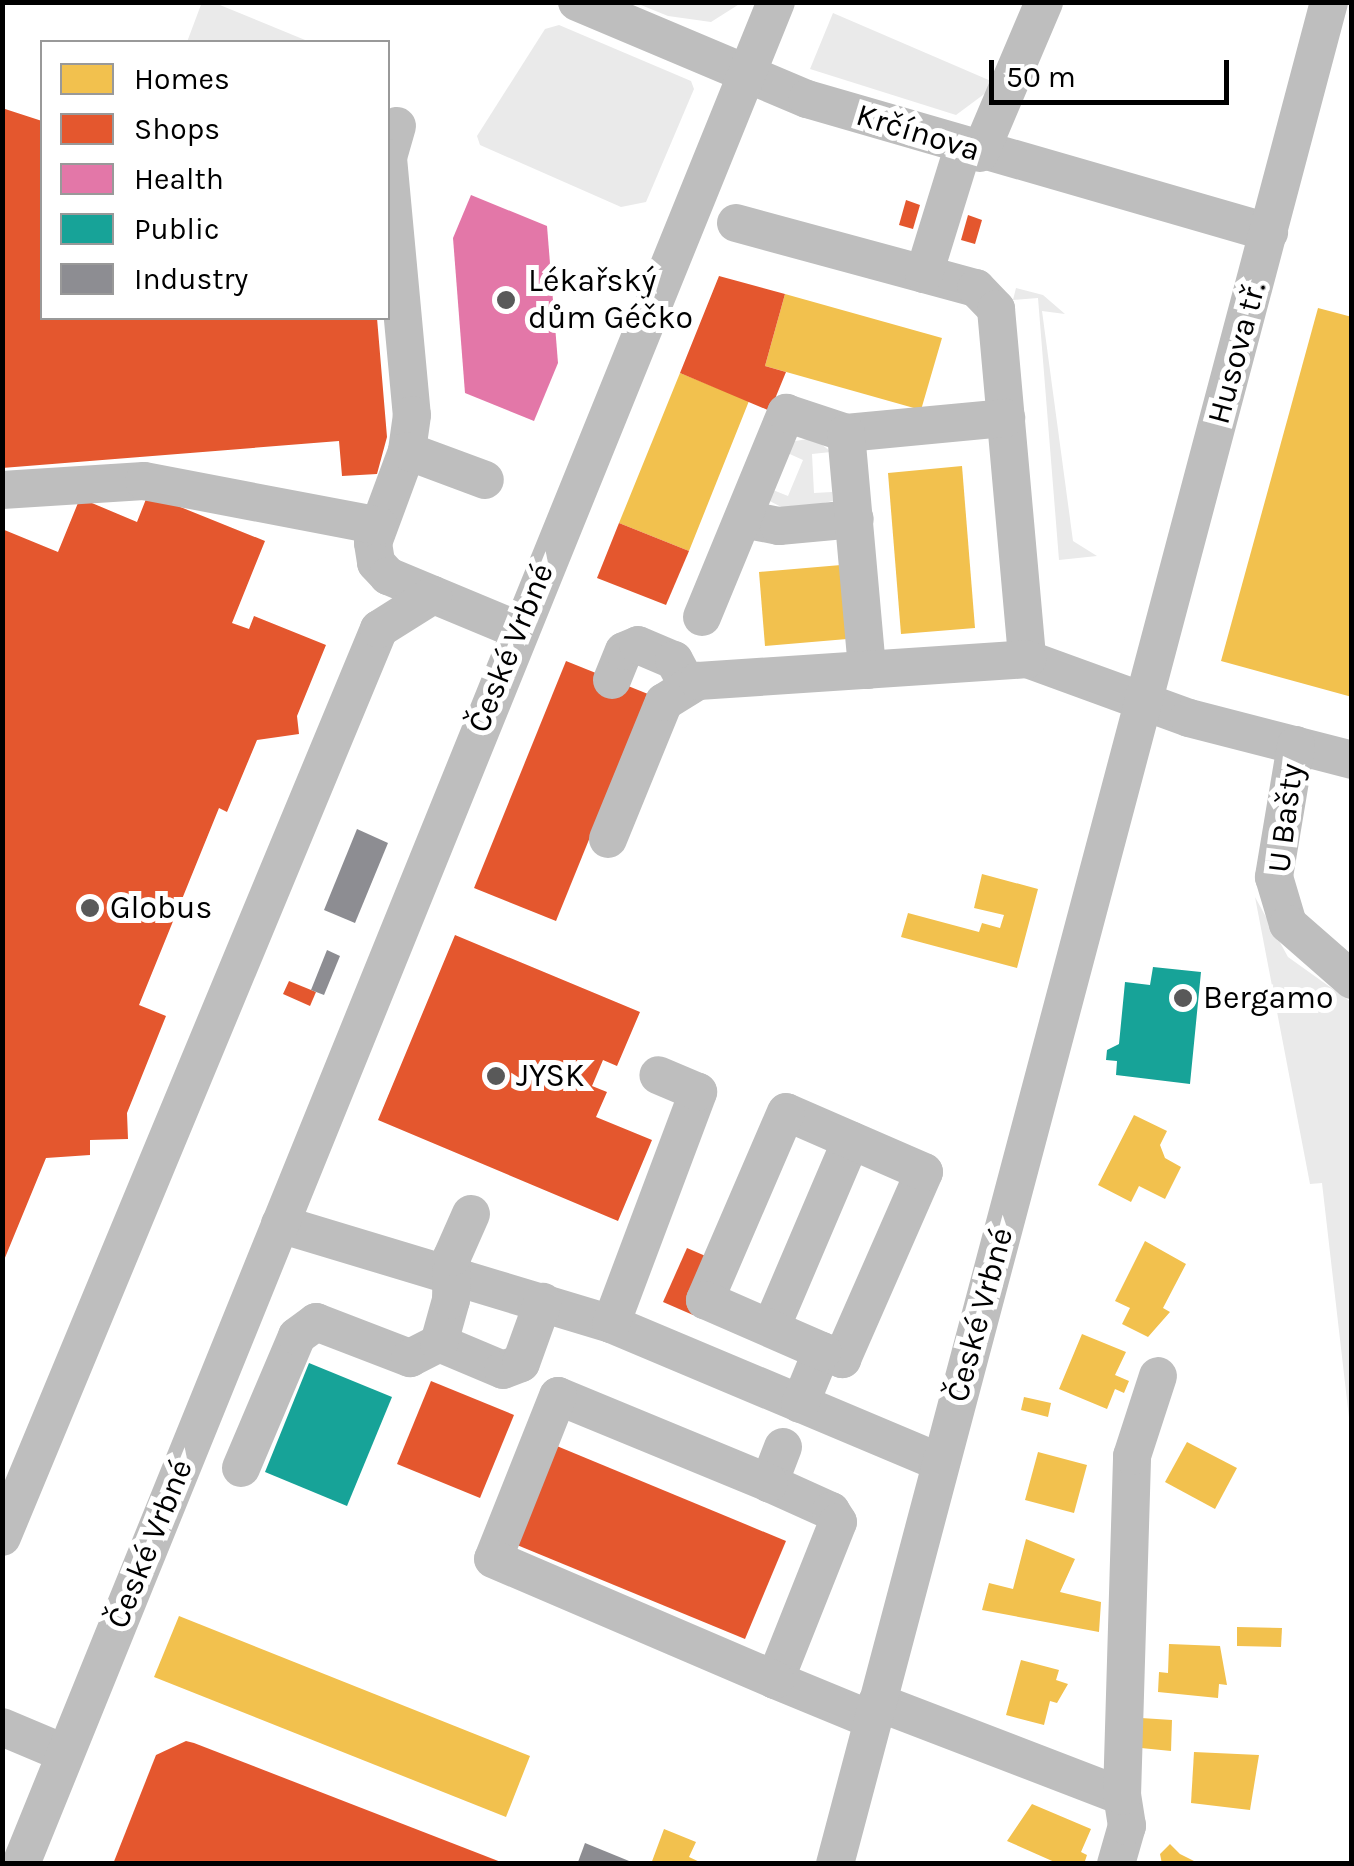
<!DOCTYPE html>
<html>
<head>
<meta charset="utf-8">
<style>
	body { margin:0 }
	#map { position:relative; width:1354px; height:1866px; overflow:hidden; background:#fff; font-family:Karla,sans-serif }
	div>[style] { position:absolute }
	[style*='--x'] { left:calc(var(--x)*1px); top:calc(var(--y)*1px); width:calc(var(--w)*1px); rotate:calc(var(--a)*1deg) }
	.green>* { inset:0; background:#eaeaea }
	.homes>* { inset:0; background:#f2c14e }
	.shops>* { inset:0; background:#e4572e }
	.health>* { inset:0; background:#e377a8 }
	.public>* { inset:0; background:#17a398 }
	.industry>* { inset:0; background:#8d8d92 }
	.minor>* { height:38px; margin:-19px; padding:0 19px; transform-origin:19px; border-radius:19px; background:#bebebe }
	.dots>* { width:28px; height:28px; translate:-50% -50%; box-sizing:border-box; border:5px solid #fff; border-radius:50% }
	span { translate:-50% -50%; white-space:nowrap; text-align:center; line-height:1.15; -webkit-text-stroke:10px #fff; paint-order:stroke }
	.street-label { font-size:32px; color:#000 }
	.poi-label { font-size:32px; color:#000 }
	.left { translate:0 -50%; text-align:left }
	.frame { position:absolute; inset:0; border:5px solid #000; pointer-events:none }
	.legend { position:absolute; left:40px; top:40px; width:350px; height:280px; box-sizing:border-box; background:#fff; border:2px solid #999; margin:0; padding:12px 18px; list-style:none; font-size:30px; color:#000 }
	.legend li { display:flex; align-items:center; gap:20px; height:50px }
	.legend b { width:50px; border:2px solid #999 }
	.scale { position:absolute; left:989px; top:60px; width:240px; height:45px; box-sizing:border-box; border:5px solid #000; border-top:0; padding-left:12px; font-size:30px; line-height:35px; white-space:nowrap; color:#000; -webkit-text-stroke:8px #fff; paint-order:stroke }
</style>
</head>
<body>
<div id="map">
	<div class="green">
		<div style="clip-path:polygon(202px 2px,215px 3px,310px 42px,187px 42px)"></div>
		<div style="clip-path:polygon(636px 3px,741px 2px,741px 3px,711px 22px,668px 16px)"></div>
		<div style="clip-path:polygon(833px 13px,991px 81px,987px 92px,956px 115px,810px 69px)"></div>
		<div style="clip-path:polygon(559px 25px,691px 81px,694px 89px,646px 202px,621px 207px,480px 145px,477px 136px,545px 29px)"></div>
		<div style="clip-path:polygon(1016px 288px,1043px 295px,1065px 314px,1042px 311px,1073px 541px,1097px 556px,1059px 560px,1038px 298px,1013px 300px)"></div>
		<div style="clip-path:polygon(814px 438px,831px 452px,812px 454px,814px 493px,832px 492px,833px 501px,787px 510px,762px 497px,773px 490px,788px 496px,803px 460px,781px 450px,783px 443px)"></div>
		<div style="clip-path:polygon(1255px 897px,1288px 957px,1351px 1002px,1351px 1435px,1322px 1183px,1310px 1184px)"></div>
	</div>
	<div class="homes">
		<div style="clip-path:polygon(785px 294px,942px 338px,921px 410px,765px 366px)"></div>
		<div style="clip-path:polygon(1318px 308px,1352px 317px,1352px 697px,1221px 661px)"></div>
		<div style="clip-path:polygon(680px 373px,749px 401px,689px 551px,619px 523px)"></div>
		<div style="clip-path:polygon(962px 466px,975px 628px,901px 634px,888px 473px)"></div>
		<div style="clip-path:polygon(841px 565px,847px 639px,765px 646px,759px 572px)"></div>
		<div style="clip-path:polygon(982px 874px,1038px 889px,1017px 968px,901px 937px,908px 913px,979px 932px,982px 923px,1000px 928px,1004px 915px,974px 908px)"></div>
		<div style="clip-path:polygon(1134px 1115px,1167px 1131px,1160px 1145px,1165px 1158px,1181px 1167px,1165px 1199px,1139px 1186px,1131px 1202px,1098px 1185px)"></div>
		<div style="clip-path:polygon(1145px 1241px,1186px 1264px,1163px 1308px,1170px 1312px,1148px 1337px,1122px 1324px,1130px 1308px,1115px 1301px)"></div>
		<div style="clip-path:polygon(1082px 1334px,1126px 1352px,1115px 1375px,1129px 1381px,1124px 1393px,1115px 1389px,1107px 1409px,1059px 1389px)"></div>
		<div style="clip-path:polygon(1024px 1397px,1051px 1403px,1048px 1417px,1021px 1410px)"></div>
		<div style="clip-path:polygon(1187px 1442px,1237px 1468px,1215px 1509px,1165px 1482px)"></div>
		<div style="clip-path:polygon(1038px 1452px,1087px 1465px,1074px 1513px,1025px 1500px)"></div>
		<div style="clip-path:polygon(1026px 1539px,1075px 1559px,1060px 1592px,1101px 1602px,1099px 1632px,982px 1610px,989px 1583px,1013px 1589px)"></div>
		<div style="clip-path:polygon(179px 1616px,530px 1756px,506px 1817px,154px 1677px)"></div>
		<div style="clip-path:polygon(1237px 1627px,1282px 1628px,1281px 1647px,1237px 1646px)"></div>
		<div style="clip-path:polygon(1169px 1644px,1220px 1646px,1227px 1685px,1219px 1684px,1218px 1698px,1158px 1692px,1159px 1672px,1168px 1673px)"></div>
		<div style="clip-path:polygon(1021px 1660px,1059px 1670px,1056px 1680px,1068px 1684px,1057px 1703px,1050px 1701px,1044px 1725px,1006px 1715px)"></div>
		<div style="clip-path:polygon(1141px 1718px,1172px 1720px,1171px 1751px,1141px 1748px)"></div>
		<div style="clip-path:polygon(1194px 1752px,1259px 1755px,1250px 1810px,1191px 1803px)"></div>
		<div style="clip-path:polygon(1032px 1804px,1091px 1829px,1081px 1852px,1087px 1855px,1084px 1864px,1059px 1864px,1007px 1841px)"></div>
		<div style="clip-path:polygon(664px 1829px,696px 1842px,689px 1857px,704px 1864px,651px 1864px)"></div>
		<div style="clip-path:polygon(1170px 1844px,1180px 1854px,1200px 1864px,1162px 1864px,1160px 1854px)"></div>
	</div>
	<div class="shops">
		<div style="clip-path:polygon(2px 108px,42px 121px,42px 318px,377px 318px,387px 437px,377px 474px,342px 476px,339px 441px,2px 468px)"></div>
		<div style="clip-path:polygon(906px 200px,920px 205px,913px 229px,899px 225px)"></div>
		<div style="clip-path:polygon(968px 215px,982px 220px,975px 244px,961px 240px)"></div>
		<div style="clip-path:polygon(719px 276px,785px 294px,765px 366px,786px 372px,770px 411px,680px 373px)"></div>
		<div style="clip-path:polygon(148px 494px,265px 541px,232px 623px,249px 629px,254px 616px,326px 645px,297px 716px,299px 734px,257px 740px,227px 812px,219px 808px,139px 1005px,166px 1016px,127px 1113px,128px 1139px,90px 1140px,90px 1155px,46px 1158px,2px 1265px,2px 529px,58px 552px,80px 498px,137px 522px)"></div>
		<div style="clip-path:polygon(619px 523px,689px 551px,666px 605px,597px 578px)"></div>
		<div style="clip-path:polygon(566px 661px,648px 694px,556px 921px,474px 888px)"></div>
		<div style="clip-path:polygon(455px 935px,640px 1012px,617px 1066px,603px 1060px,592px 1086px,607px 1092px,596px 1117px,652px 1140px,618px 1221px,378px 1120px)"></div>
		<div style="clip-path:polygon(289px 981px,316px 992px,310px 1006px,283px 994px)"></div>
		<div style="clip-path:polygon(687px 1248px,717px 1261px,693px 1315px,663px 1302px)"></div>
		<div style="clip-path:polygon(431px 1381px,514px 1415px,480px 1498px,397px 1464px)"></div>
		<div style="clip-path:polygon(552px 1444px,786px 1541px,745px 1639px,517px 1545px)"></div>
		<div style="clip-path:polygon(186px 1741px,194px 1743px,506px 1864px,113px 1864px,156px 1755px)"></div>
	</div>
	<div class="health">
		<div style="clip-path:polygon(471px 195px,547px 226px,558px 363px,534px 421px,465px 393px,453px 238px)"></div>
	</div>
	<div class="public">
		<div style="clip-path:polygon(1153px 967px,1201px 972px,1190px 1084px,1116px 1075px,1117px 1061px,1106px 1060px,1107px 1050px,1119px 1044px,1125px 982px,1150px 985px)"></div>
		<div style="clip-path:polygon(309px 1363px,392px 1397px,347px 1506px,265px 1472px)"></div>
	</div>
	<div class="industry">
		<div style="clip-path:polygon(357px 829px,388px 843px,355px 923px,324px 910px)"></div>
		<div style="clip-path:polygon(327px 950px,340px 956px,324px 995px,311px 990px)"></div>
		<div style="clip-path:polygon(585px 1843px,634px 1863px,634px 1864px,578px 1862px)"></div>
	</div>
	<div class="minor">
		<div style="--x:577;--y:2;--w:250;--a:22.9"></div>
		<div style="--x:807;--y:99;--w:481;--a:16.1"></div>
		<div style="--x:397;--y:126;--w:33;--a:106"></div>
		<div style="--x:388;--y:158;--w:258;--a:84.7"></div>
		<div style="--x:412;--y:415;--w:36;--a:98"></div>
		<div style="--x:407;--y:451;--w:98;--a:110.3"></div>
		<div style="--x:373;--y:543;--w:20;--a:81"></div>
		<div style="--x:376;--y:563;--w:18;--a:47"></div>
		<div style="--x:388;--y:576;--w:141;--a:22.6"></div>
		<div style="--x:980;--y:153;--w:164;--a:-67"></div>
		<div style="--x:736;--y:223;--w:249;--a:15.2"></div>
		<div style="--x:976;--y:288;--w:29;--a:46"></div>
		<div style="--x:996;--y:309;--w:351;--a:84.9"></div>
		<div style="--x:1027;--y:659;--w:172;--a:20"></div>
		<div style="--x:1189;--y:718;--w:168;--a:14.4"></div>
		<div style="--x:924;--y:274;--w:132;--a:-72.8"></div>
		<div style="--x:846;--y:433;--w:161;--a:-5.4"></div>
		<div style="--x:407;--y:451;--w:83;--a:20.4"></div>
		<div style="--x:2;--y:490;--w:142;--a:-3.6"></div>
		<div style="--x:144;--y:481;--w:239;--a:10.8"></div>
		<div style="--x:743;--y:519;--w:37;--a:11"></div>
		<div style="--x:779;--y:526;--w:76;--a:-5.3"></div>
		<div style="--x:702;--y:617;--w:221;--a:-67.6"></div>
		<div style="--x:786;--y:413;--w:63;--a:18.4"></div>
		<div style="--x:846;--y:433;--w:238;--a:84.9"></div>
		<div style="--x:612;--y:680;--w:31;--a:-68"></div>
		<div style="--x:624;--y:651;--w:15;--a:-23"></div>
		<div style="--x:638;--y:645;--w:39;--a:23"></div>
		<div style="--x:674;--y:660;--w:30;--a:62"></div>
		<div style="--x:1296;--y:745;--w:134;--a:99.5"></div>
		<div style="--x:1274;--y:877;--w:49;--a:73.4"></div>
		<div style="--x:1288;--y:924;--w:85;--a:41.2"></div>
		<div style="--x:608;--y:839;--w:148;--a:-67.8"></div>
		<div style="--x:664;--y:702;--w:40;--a:-32"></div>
		<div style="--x:698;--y:681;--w:330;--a:-3.8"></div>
		<div style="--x:280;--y:1224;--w:346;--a:16.8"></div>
		<div style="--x:611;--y:1324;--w:358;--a:22.8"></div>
		<div style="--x:611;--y:1324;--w:248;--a:-69.4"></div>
		<div style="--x:698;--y:1092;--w:43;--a:-157"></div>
		<div style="--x:771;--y:1328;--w:204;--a:-66.9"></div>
		<div style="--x:439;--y:1343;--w:69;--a:22.9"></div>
		<div style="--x:503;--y:1370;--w:19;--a:-21"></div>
		<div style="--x:521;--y:1363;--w:65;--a:-70.2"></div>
		<div style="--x:800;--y:1404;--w:57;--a:-67.5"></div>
		<div style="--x:822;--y:1351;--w:22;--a:22"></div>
		<div style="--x:842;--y:1359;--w:204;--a:-66.3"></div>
		<div style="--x:924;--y:1172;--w:150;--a:-156.5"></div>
		<div style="--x:786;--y:1112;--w:205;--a:113.3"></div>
		<div style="--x:705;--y:1300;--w:128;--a:23.6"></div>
		<div style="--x:783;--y:1447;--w:39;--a:111"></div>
		<div style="--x:769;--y:1483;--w:68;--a:24.3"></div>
		<div style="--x:831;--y:1511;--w:13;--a:58"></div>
		<div style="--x:838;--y:1522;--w:170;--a:111.7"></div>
		<div style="--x:775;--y:1680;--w:105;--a:22.4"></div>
		<div style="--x:241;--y:1468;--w:143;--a:-67"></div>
		<div style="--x:297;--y:1336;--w:24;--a:-36"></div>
		<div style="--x:316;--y:1322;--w:101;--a:21"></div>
		<div style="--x:410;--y:1358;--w:33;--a:-27"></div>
		<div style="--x:439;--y:1343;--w:45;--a:-74.4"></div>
		<div style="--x:451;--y:1300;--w:43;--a:-88.7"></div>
		<div style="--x:452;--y:1257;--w:47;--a:-66.2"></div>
		<div style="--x:769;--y:1483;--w:228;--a:-157.6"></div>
		<div style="--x:558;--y:1396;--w:175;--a:111.7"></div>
		<div style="--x:493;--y:1559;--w:307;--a:23.2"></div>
		<div style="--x:2;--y:1537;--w:983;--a:-67.45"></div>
		<div style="--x:379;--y:629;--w:64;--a:-32.2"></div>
		<div style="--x:877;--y:1702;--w:262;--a:21"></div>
		<div style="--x:2;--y:1727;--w:67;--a:22.8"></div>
		<div style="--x:21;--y:1864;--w:2009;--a:-67.93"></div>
		<div style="--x:835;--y:1864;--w:1926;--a:-75.14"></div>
		<div style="--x:1116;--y:1864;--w:40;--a:-74"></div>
		<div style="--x:1127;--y:1826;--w:30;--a:-99"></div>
		<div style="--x:1122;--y:1796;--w:340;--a:-88.3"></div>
		<div style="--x:1132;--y:1456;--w:84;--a:-72"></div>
	</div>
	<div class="dots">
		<div style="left:506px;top:300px;background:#595959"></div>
		<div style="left:90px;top:908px;background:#595959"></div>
		<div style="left:1183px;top:998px;background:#595959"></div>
		<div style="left:496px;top:1076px;background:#595959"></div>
	</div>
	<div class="street-label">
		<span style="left:918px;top:133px;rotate:17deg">Krčínova</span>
		<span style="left:1237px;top:353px;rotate:-75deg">Husova tř.</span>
		<span style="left:511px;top:648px;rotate:-68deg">České Vrbné</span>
		<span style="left:1286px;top:818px;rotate:-83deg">U Bašty</span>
		<span style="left:980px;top:1315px;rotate:-75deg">České Vrbné</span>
		<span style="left:150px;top:1544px;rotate:-68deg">České Vrbné</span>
	</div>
	<div class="poi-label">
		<span class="left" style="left:528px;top:300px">Lékařský<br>dům Géčko</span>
		<span class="left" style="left:110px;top:908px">Globus</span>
		<span class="left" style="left:1203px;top:998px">Bergamo</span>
		<span class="left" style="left:516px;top:1076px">JYSK</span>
	</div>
	<div class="frame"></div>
	<ul class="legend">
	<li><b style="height:28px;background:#f2c14e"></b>Homes</li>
	<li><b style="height:28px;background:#e4572e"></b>Shops</li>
	<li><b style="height:28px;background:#e377a8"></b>Health</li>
	<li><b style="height:28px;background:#17a398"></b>Public</li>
	<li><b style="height:28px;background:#8d8d92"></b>Industry</li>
	</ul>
	<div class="scale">50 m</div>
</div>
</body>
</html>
